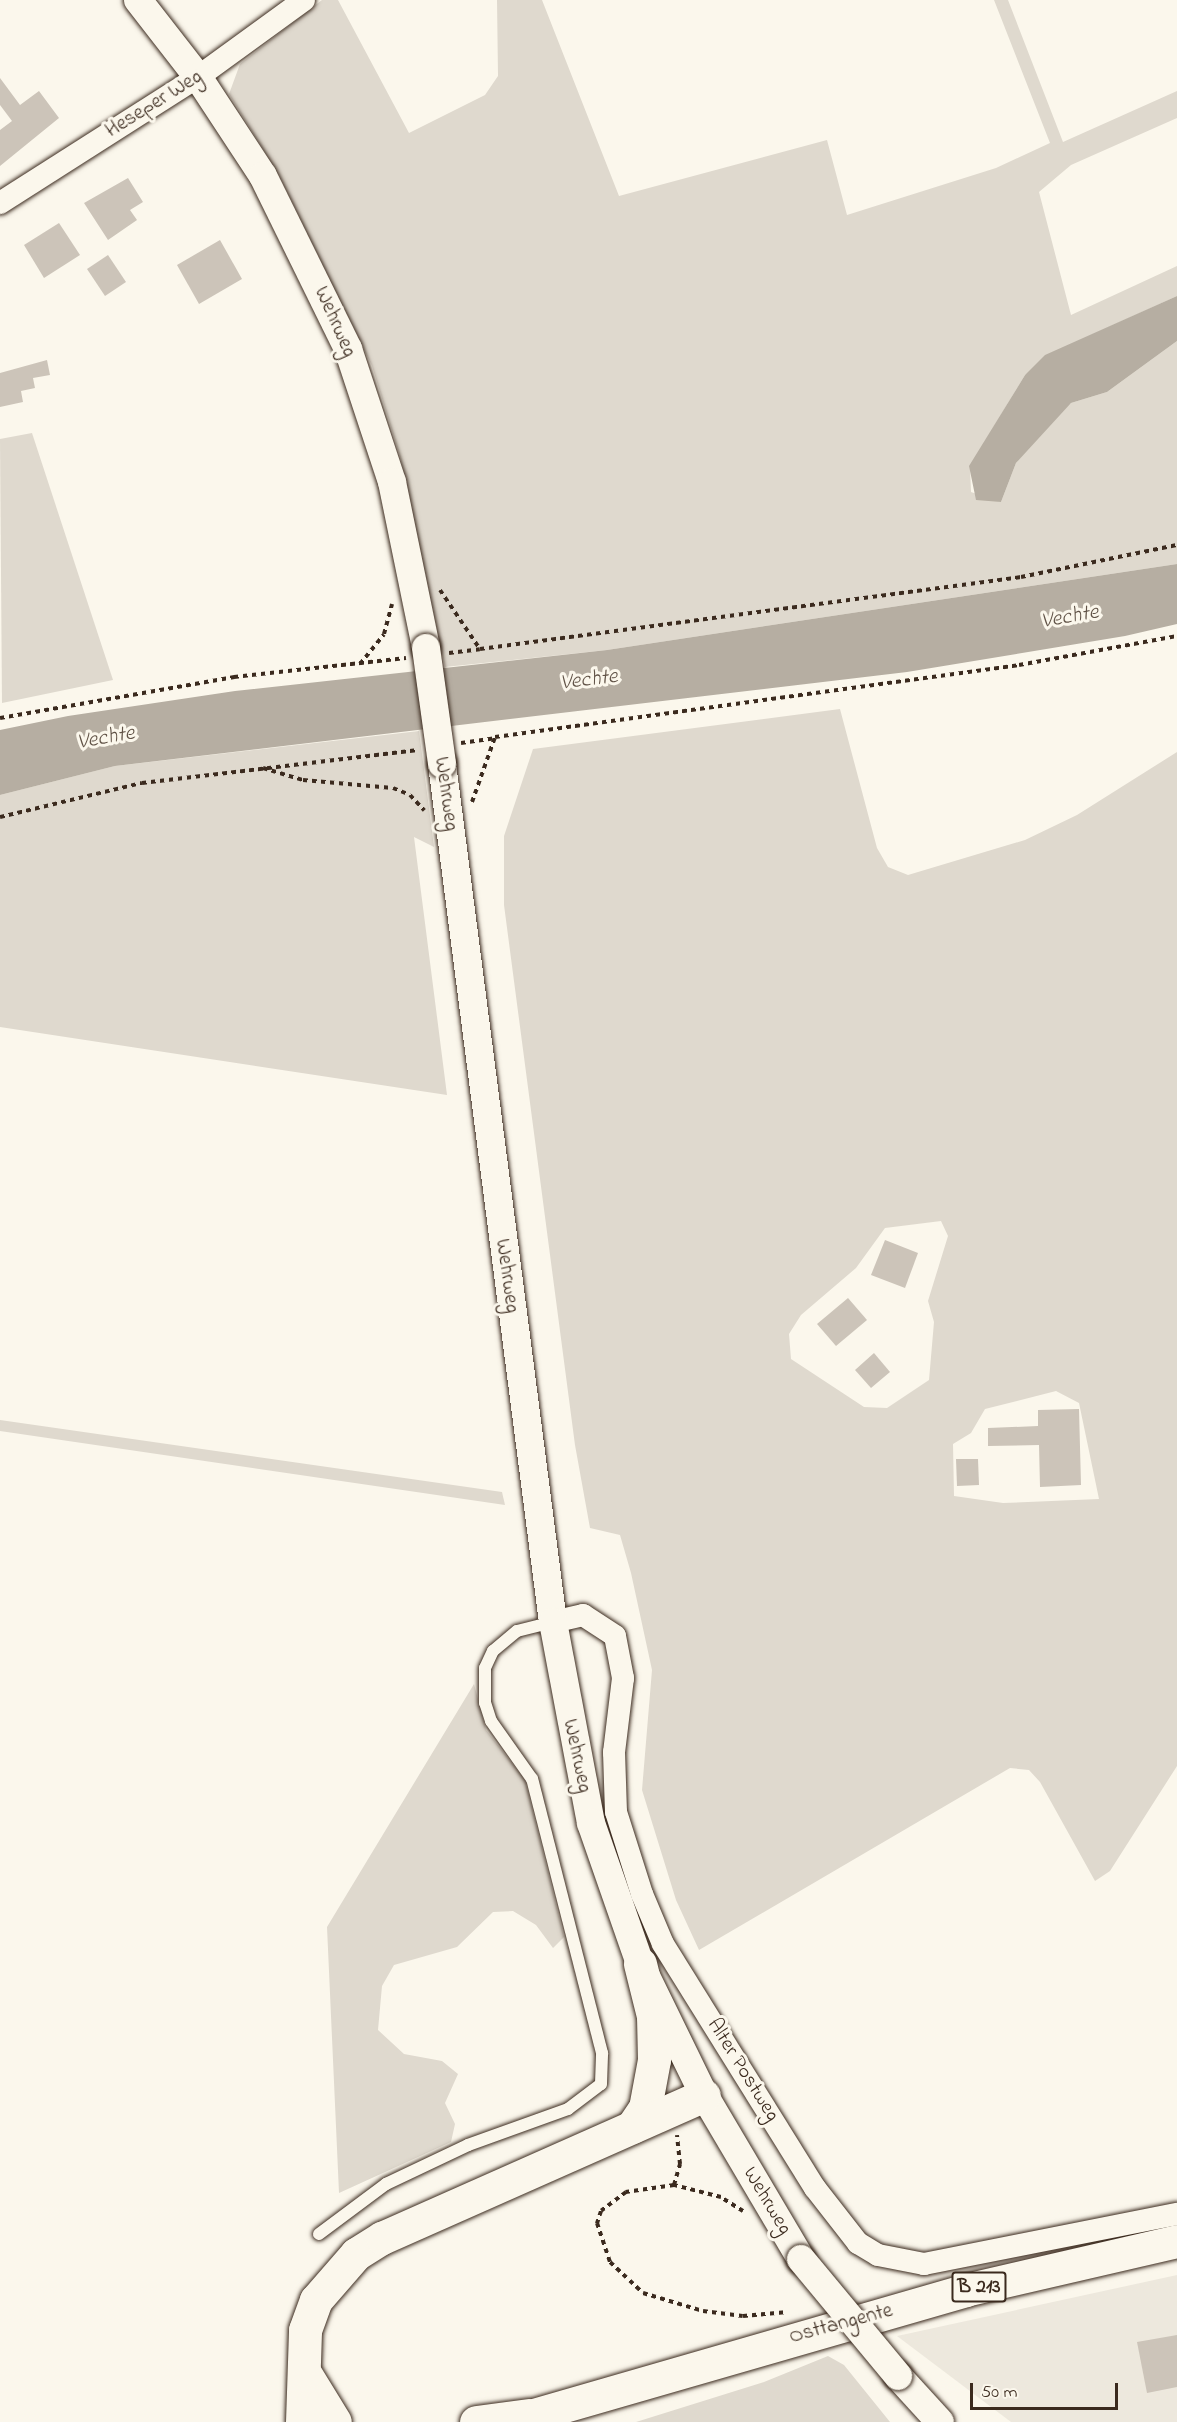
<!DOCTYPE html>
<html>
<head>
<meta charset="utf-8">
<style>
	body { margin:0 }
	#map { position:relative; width:1177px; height:2422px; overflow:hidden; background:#fbf7ec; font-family:"Indie Flower",sans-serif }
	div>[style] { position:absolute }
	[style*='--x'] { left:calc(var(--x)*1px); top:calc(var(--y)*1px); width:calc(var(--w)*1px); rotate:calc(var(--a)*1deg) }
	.built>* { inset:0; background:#ede8dd }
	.green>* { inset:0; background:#dfd9ce }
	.water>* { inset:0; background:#b6aea2 }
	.building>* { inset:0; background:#ccc4b9 }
	.path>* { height:4px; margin-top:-2px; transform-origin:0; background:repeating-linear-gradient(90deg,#3b2a1e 0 4.5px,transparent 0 9px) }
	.roads { filter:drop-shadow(0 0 2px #3b2a1e) drop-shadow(0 0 2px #3b2a1e) }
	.service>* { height:12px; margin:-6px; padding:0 6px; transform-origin:6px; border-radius:6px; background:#fbf7ec }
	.minor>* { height:22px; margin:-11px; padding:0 11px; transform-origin:11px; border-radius:11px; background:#fbf7ec }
	.tertiary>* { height:28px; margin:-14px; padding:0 14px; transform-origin:14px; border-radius:14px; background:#fbf7ec }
	.primary>* { height:33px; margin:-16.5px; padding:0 16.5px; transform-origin:16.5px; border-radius:16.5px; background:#fbf7ec }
	.bridges { filter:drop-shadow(0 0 2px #3b2a1e) drop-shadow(0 0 2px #3b2a1e) }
	.tertiary-bridge>* { height:28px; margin:-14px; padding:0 14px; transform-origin:14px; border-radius:14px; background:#fbf7ec }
	span { translate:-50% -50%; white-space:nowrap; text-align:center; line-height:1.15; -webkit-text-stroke:6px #fbf7ec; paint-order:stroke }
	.shield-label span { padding:2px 4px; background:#fbf7ec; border:2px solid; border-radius:4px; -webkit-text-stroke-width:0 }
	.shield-label { font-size:20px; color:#3b2a1e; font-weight:700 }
	.street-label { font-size:21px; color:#3b2a1e }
	.water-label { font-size:22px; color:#605246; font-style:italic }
	.scale { position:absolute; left:970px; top:2383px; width:148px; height:27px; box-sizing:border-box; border:3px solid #3b2a1e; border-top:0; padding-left:8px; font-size:18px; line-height:21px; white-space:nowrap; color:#3b2a1e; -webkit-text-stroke:4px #fbf7ec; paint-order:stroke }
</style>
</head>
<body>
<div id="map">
	<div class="built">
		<div style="clip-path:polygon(1177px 2275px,1177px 2422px,1011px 2422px,897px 2336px)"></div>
	</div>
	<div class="green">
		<div style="clip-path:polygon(322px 0,338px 0,409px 133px,485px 95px,498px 76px,497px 0,542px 0,619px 196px,827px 140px,847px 215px,996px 168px,1050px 143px,994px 0,1008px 0,1063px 142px,1177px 91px,1177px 118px,1071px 165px,1039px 192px,1071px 315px,1177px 266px,1177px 296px,1076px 342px,1025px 375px,970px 466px,971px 492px,1001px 502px,1016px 463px,1046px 424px,1071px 403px,1107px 392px,1177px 341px,1177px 564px,607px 650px,445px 667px,400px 456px,372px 366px,279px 175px,229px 94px,240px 64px)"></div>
		<div style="clip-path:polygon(32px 433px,113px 680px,2px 703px,0 439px)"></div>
		<div style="clip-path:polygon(evenodd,840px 709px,877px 848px,888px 867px,908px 875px,1025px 840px,1077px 815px,1177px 752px,1177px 1766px,1110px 1871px,1095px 1881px,1040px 1782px,1029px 1770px,1010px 1768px,699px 1950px,676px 1900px,642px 1790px,652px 1670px,631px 1573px,620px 1535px,590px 1528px,575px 1445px,504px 905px,504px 836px,533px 749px,840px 709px,941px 1221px,948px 1236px,928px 1301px,934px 1322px,929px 1380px,887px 1408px,864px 1407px,791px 1359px,789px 1334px,801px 1315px,856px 1268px,885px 1228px,941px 1221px,840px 709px,1056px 1391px,1079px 1403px,1099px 1499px,1003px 1503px,954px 1496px,953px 1444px,971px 1433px,985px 1409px,1056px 1391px)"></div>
		<div style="clip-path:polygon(419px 731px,434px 847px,414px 837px,447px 1095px,0 1027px,0 795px,115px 766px)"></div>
		<div style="clip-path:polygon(0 1420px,502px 1492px,505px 1505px,0 1431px)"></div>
		<div style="clip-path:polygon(474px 1684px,486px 1730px,525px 1780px,564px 1937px,553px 1948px,536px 1925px,513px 1911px,493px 1912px,457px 1947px,394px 1965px,382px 1986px,378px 2030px,404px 2054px,442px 2061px,458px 2074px,445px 2103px,455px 2124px,451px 2142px,339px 2193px,327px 1927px)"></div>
		<div style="clip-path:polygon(828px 2356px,844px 2365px,890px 2422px,636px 2422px,764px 2382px)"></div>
	</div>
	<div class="water">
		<div style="clip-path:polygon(1177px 296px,1177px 341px,1107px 392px,1071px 403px,1016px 463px,1001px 502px,976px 500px,969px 466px,1025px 375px,1045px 355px)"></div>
		<div style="clip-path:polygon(1177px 564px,1177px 624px,1125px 636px,907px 672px,115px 766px,0 795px,0 730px,68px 716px,235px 691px,607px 650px)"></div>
	</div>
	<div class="building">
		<div style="clip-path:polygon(0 78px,20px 105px,39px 91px,59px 118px,0 166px,0 130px,12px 121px,0 105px)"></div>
		<div style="clip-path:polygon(128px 178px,143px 202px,130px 210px,137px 220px,108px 240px,84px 203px)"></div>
		<div style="clip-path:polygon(59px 223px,80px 255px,44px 278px,24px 245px)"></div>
		<div style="clip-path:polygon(220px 240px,242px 279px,199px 304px,177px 265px)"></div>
		<div style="clip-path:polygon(108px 255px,126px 282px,105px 296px,87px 269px)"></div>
		<div style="clip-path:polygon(47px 360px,50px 375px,33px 378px,35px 388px,21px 391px,23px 402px,0 407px,0 373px)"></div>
		<div style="clip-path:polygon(885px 1240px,918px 1253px,905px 1288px,871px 1275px)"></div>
		<div style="clip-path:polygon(848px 1298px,867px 1320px,836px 1346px,817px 1324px)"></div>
		<div style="clip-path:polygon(874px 1353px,890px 1372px,871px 1388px,855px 1370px)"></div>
		<div style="clip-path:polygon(1079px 1409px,1081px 1485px,1040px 1487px,1039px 1445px,988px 1446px,988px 1428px,1038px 1426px,1038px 1410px)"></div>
		<div style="clip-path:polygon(956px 1459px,978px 1459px,979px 1485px,957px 1486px)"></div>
		<div style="clip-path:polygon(1177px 2335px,1177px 2387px,1147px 2393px,1137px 2342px)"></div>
	</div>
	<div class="path">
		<div style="--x:440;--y:590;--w:71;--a:55.9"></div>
		<div style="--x:480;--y:649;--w:546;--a:-7.58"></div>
		<div style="--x:1021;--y:577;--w:159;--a:-11.6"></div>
		<div style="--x:449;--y:653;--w:31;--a:-7"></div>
		<div style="--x:360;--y:664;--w:38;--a:-51"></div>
		<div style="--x:384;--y:634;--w:31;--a:-75"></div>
		<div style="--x:0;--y:718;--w:238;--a:-9.9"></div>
		<div style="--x:234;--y:677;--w:173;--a:-6.3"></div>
		<div style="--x:461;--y:743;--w:34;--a:-8"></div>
		<div style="--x:263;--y:768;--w:42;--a:16.7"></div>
		<div style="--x:303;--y:780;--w:90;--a:5.1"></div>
		<div style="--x:393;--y:788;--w:18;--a:22"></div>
		<div style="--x:410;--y:795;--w:21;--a:47"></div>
		<div style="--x:472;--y:802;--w:69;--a:-70.5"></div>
		<div style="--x:495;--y:737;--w:529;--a:-7.82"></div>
		<div style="--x:1019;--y:665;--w:161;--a:-10.4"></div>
		<div style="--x:0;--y:817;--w:146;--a:-13.5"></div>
		<div style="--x:142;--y:783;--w:278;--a:-6.8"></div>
		<div style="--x:674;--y:2185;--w:22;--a:-74"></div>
		<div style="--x:680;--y:2164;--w:29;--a:-96"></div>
		<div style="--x:743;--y:2211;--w:26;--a:-148"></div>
		<div style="--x:721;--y:2197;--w:49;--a:-165.7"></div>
		<div style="--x:674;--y:2185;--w:49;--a:171.7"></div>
		<div style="--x:626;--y:2192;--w:31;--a:143"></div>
		<div style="--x:601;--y:2211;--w:13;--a:108"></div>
		<div style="--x:597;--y:2223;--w:41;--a:71.6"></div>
		<div style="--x:610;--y:2262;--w:45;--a:43.2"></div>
		<div style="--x:643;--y:2293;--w:63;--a:16.7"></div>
		<div style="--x:703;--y:2311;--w:40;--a:7.1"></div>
		<div style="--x:743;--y:2316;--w:45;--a:-5.1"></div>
	</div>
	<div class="roads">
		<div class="service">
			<div style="--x:319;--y:2234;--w:84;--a:-36.7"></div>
			<div style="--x:386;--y:2184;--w:91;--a:-25.4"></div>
			<div style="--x:468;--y:2145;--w:106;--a:-19.8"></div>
			<div style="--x:568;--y:2109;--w:41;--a:-37.1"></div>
			<div style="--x:601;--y:2084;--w:31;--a:-88"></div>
			<div style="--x:602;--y:2053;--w:283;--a:-104.3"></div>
			<div style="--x:532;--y:1779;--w:71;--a:-125.3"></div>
			<div style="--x:491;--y:1721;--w:19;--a:-108"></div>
			<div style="--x:485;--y:1703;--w:35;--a:-90"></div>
			<div style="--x:485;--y:1668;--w:19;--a:-65"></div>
			<div style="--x:493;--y:1651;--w:31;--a:-40"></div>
			<div style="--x:517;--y:1631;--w:37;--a:-14"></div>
		</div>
		<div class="minor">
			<div style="--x:0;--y:203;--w:235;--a:-32.5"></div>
			<div style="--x:198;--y:77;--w:131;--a:-36"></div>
			<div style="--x:553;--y:1622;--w:31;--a:-13"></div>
			<div style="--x:583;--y:1615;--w:38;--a:33"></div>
			<div style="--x:615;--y:1636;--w:43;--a:79.2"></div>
			<div style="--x:623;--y:1678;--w:75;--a:96.9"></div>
			<div style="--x:614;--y:1752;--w:60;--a:88.1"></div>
			<div style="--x:616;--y:1812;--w:86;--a:72.4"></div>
			<div style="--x:642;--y:1894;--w:54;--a:67.2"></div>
			<div style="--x:663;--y:1944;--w:287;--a:58.1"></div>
			<div style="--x:815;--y:2188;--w:70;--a:52"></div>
			<div style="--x:858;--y:2243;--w:23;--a:31"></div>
			<div style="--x:878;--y:2255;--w:47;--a:11.1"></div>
			<div style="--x:924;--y:2264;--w:258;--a:-11.2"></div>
		</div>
		<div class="tertiary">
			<div style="--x:138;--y:0;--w:98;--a:52.1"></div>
			<div style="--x:198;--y:77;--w:118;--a:56.7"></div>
			<div style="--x:263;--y:176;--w:193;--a:63.8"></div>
			<div style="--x:348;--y:349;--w:140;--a:71.7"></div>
			<div style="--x:392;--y:482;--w:169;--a:78.4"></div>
			<div style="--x:442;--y:764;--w:865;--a:82.63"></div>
			<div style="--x:553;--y:1622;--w:205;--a:79.3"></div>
			<div style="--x:591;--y:1823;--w:149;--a:70.8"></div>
			<div style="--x:640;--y:1964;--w:146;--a:64"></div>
			<div style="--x:704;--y:2095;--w:191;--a:59.4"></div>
			<div style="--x:898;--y:2376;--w:62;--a:47.6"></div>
		</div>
		<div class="primary">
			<div style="--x:632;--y:2127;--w:23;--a:-56"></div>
			<div style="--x:645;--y:2108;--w:49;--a:-79.4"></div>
			<div style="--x:654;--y:2060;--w:44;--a:-91.3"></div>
			<div style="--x:653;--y:2016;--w:54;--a:-104"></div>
			<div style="--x:305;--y:2373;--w:57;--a:58.5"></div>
			<div style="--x:302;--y:2422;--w:92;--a:-88.1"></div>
			<div style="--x:305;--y:2330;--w:32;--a:-70"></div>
			<div style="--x:316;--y:2300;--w:61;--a:-49"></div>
			<div style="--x:356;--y:2254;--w:31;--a:-32"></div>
			<div style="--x:382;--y:2238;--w:352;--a:-23.9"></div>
			<div style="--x:476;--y:2422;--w:53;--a:-7.5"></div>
			<div style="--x:509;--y:2422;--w:475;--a:-16.1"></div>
			<div style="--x:965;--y:2290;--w:218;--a:-13"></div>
		</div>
	</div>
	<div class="bridges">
		<div class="tertiary-bridge">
			<div style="--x:426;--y:648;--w:117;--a:82.1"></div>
			<div style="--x:801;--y:2259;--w:152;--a:50.3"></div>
		</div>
	</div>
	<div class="shield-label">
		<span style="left:979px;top:2287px">B 213</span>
	</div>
	<div class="street-label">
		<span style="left:154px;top:104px;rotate:-32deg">Heseper Weg</span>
		<span style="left:335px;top:322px;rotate:66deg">Wehrweg</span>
		<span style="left:446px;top:794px;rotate:82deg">Wehrweg</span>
		<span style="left:507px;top:1276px;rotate:82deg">Wehrweg</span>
		<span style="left:577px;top:1756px;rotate:78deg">Wehrweg</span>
		<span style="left:743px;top:2070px;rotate:58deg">Alter Postweg</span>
		<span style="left:767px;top:2201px;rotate:59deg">Wehrweg</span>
		<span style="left:841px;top:2324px;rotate:-15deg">Osttangente</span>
	</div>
	<div class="water-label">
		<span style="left:1070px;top:618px;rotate:-10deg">Vechte</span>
		<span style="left:589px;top:681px;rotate:-7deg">Vechte</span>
		<span style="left:106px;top:739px;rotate:-10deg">Vechte</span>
	</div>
	<div class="scale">50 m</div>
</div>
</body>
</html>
